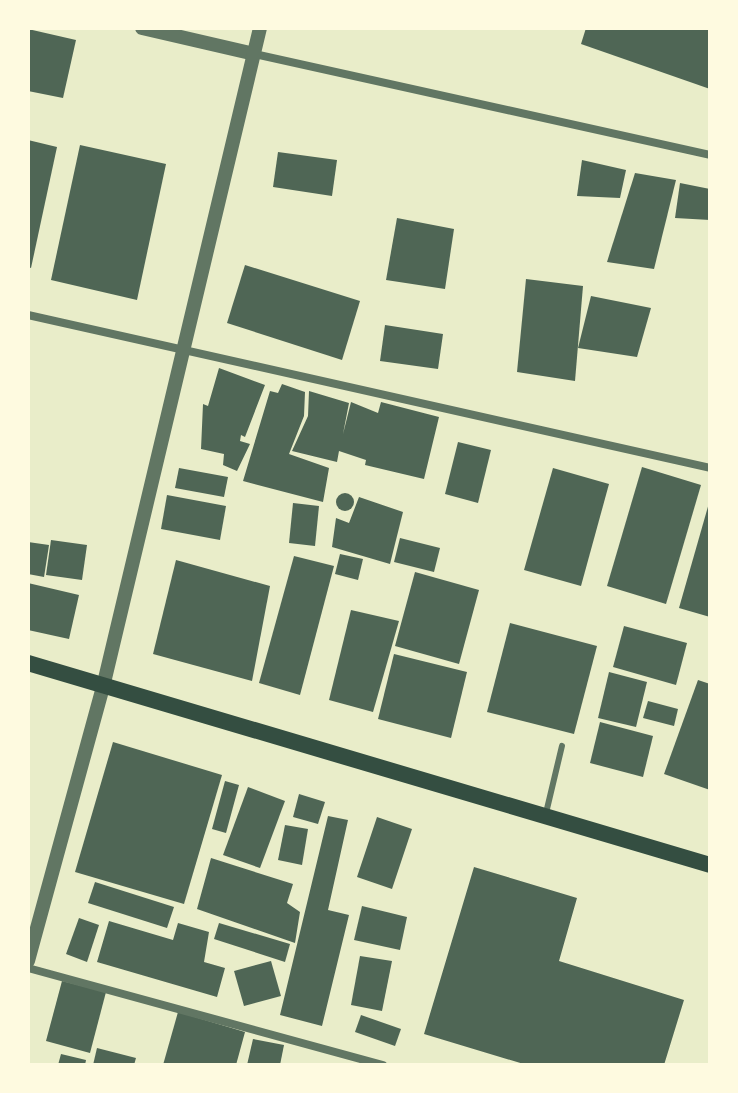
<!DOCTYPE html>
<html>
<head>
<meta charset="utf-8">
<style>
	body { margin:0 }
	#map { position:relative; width:738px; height:1093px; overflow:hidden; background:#e9edc9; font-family:"DejaVu Sans",sans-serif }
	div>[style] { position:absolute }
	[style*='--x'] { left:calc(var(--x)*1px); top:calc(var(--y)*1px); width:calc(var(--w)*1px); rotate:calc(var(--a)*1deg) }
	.building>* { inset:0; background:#4f6655 }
	.round { border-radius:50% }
	.service>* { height:6px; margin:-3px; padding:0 3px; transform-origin:3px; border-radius:3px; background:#617663 }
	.minor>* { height:8px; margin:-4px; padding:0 4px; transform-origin:4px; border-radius:4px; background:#617663 }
	.tertiary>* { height:14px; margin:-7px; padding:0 7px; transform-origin:7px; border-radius:7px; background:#617663 }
	.secondary>* { height:16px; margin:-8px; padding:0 8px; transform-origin:8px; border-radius:8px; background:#344e41 }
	span { translate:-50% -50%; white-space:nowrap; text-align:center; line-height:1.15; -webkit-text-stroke:6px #fefae0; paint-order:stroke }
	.frame { position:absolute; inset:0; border:30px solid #fefae0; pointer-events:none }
</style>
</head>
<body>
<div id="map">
	<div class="building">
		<div style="clip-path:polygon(586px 28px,710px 28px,710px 89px,581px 44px)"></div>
		<div style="clip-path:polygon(28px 29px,76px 40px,63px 98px,28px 91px)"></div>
		<div style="clip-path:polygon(28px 140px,57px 147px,31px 268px,28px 267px)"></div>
		<div style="clip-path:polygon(80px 145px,166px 164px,137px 300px,51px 280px)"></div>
		<div style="clip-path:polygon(278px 152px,337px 160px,332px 196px,273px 187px)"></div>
		<div style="clip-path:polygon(582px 160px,626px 170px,620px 198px,577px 196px)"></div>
		<div style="clip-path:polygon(635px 173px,676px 180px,654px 269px,607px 262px)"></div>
		<div style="clip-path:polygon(680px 183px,710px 189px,710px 220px,675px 218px)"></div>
		<div style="clip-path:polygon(397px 218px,454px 229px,445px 289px,386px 280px)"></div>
		<div style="clip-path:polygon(245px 265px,360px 301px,342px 360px,227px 323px)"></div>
		<div style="clip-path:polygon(526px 279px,583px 286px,575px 381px,517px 372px)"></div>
		<div style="clip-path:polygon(591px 296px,651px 308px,637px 357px,578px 348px)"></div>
		<div style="clip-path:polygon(385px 325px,443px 334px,438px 369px,380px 361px)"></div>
		<div style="clip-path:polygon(219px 368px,265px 385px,245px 437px,241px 435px,240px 441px,250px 444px,237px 471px,223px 465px,224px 454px,201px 449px,203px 404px,208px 406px)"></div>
		<div style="clip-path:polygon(282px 384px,305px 392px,304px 416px,289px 454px,329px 468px,323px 502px,243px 481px,270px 391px,278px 393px)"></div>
		<div style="clip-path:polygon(309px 391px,349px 403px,343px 434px,351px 402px,378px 413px,381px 402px,439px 417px,424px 479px,365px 465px,366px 460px,339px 451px,337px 462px,292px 451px,308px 416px)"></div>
		<div style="clip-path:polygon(458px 442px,491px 450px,478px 503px,445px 494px)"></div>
		<div style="clip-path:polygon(642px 467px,701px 485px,666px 604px,607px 586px)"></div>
		<div style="clip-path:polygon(179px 468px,228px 477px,224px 497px,175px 488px)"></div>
		<div style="clip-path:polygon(553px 468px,609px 484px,581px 586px,524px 570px)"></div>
		<div class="round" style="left:336px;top:493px;width:18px;height:18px"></div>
		<div style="clip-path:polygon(167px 495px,226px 506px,220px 540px,161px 529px)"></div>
		<div style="clip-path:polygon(359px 497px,403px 512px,390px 564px,332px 547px,336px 518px,349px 523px)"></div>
		<div style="clip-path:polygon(293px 503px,319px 506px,315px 546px,289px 543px)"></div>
		<div style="clip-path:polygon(709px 503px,710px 503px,710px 617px,679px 608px)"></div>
		<div style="clip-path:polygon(400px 538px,440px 548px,434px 572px,394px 562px)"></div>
		<div style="clip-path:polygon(51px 540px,87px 545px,82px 580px,46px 575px)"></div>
		<div style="clip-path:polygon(28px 542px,49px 545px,44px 577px,28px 574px)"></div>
		<div style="clip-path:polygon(340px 554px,363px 559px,358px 580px,335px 574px)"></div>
		<div style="clip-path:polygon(294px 556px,334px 566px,300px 695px,259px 683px)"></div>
		<div style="clip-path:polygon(176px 560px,270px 586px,252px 681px,153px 654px)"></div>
		<div style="clip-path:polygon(415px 572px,479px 590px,459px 664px,395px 646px)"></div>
		<div style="clip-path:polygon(28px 583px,79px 595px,69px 639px,28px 630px)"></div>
		<div style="clip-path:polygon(351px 610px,399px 621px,373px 712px,329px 700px)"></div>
		<div style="clip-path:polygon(510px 623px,597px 646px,574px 734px,487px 712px)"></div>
		<div style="clip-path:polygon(624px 626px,687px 643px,676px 685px,613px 667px)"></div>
		<div style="clip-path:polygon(394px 654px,467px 672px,451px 738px,378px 719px)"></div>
		<div style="clip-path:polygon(609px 672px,647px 682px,636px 727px,598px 718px)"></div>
		<div style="clip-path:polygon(698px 680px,710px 684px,710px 790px,664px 774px)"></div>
		<div style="clip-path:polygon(648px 701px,678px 709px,674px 726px,643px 718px)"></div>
		<div style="clip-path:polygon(600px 722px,653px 736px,643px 777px,590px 763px)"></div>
		<div style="clip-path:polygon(113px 742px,222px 775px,184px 904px,75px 872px)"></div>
		<div style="clip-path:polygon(225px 781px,239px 785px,226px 833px,212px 829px)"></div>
		<div style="clip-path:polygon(248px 787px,285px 801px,260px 868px,223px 855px)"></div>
		<div style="clip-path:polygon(299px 794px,325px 802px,318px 824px,293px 817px)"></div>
		<div style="clip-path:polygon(328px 816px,348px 820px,328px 910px,349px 915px,322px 1026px,280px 1015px)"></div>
		<div style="clip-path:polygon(377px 817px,412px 829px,392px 889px,357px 877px)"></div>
		<div style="clip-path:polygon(285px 825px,308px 829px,302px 865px,278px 860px)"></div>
		<div style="clip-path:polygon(211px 858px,293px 884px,287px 903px,300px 912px,295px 943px,197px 909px)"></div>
		<div style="clip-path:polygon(474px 867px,577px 898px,559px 961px,684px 1000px,664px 1065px,527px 1065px,424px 1034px)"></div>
		<div style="clip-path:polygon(95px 882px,174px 907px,167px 928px,88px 903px)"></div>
		<div style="clip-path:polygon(362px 906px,407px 917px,400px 950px,354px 940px)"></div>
		<div style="clip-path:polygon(79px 918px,99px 925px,87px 962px,66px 954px)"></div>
		<div style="clip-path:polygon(109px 921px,173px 940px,178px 923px,209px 932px,204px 962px,225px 968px,217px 997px,97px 962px)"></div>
		<div style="clip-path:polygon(219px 923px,290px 944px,285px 962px,214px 939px)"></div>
		<div style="clip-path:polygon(360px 956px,392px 961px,382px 1011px,351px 1005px)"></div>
		<div style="clip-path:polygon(271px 961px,281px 996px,244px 1006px,234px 971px)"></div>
		<div style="clip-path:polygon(62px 981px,106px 992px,90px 1053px,46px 1041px)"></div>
		<div style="clip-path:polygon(178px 1012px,245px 1032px,236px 1065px,163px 1065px)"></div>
		<div style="clip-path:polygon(361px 1015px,401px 1029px,395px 1046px,355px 1032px)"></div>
		<div style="clip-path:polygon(253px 1039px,284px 1045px,280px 1065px,247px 1065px)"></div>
		<div style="clip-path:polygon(97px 1048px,136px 1058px,134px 1065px,93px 1065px)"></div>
		<div style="clip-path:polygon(61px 1054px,86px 1060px,85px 1065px,58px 1065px)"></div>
	</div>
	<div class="service">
		<div style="--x:546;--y:813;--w:69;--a:-76.6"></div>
	</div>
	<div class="minor">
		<div style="--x:250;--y:53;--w:471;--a:12.5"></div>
		<div style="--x:28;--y:315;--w:699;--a:12.64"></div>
		<div style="--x:28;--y:968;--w:368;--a:15.3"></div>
	</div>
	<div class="tertiary">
		<div style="--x:142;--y:28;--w:111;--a:13"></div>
		<div style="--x:28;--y:961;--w:284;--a:-74.7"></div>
		<div style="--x:103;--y:687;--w:677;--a:-76.6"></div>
	</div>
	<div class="secondary">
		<div style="--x:28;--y:663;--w:711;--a:16.5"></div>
	</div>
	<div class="frame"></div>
</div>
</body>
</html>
